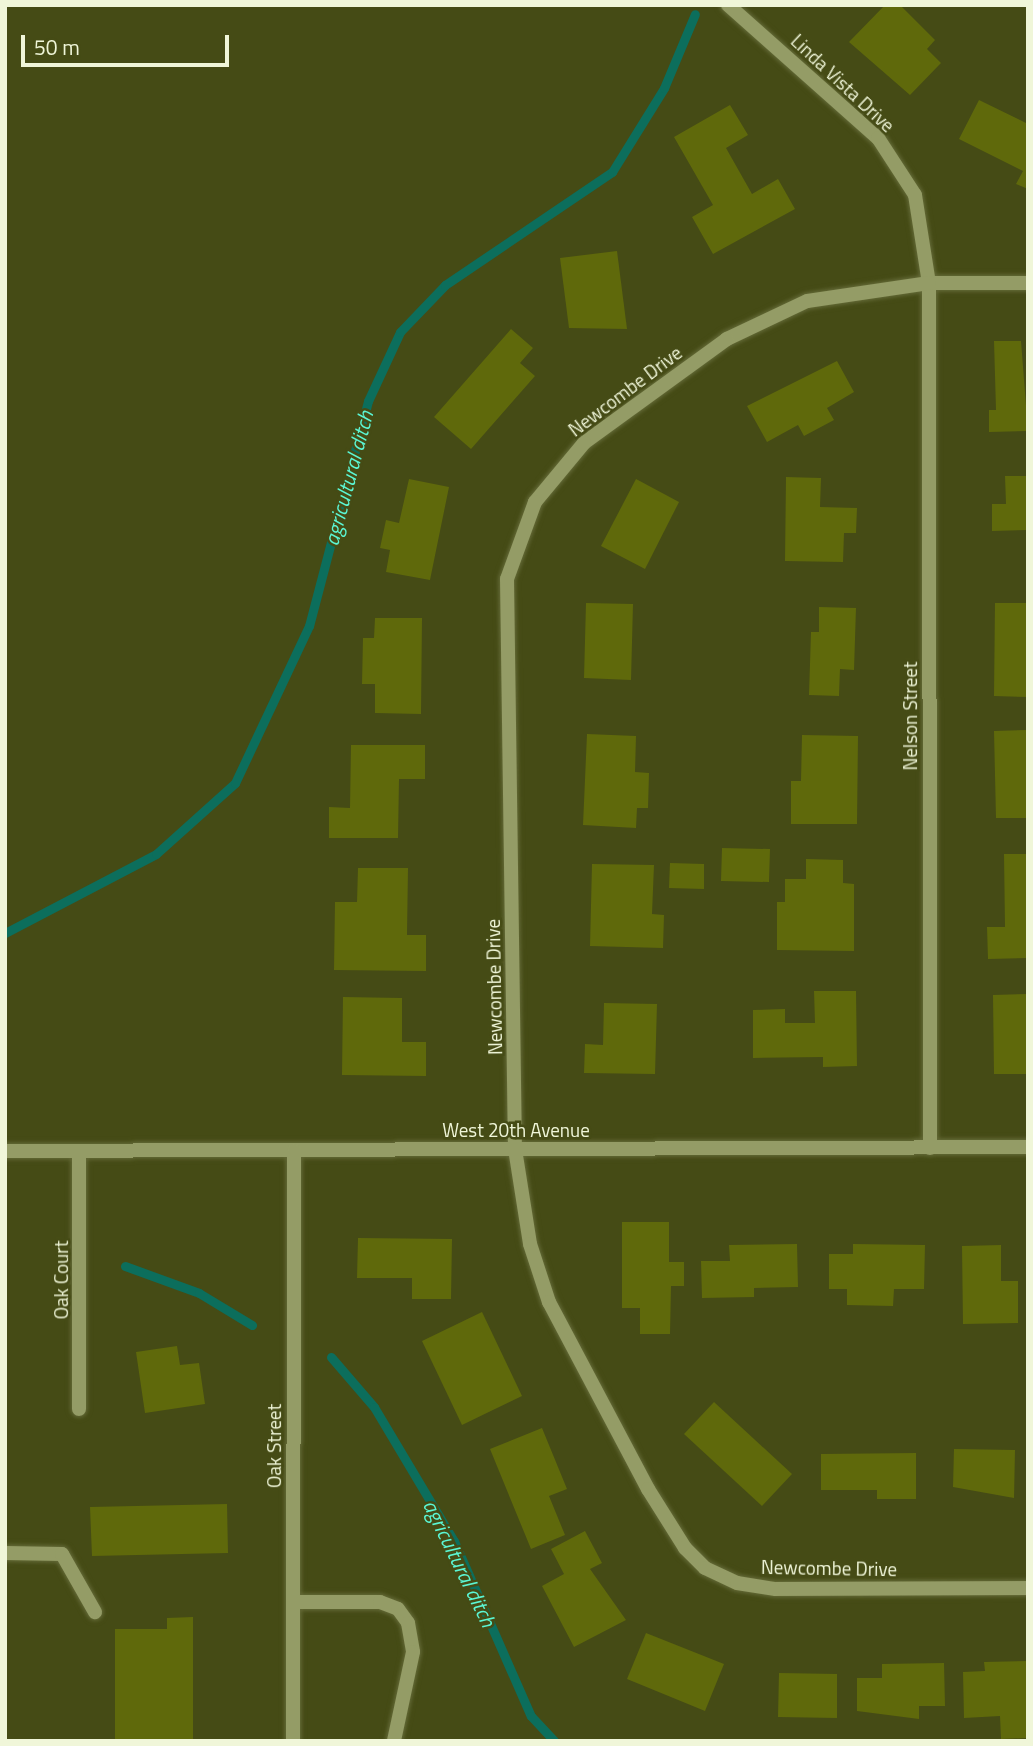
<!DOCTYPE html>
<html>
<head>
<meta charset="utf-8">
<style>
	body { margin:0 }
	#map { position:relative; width:1033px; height:1746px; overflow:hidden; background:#454b15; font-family:"Titillium Web",sans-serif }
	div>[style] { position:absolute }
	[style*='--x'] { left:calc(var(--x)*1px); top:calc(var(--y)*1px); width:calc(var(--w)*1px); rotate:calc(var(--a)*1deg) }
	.stream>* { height:9px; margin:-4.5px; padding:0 4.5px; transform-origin:4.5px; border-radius:4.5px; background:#0c6e5c }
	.building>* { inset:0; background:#5f690b }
	.roads { filter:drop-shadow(0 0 2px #646a38) drop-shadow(0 0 2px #646a38) }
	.service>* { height:14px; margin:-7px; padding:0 7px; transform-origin:7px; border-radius:7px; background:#949c66 }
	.minor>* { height:14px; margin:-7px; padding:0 7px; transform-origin:7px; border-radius:7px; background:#949c66 }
	.tertiary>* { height:14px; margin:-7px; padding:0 7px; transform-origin:7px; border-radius:7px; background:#949c66 }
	span { translate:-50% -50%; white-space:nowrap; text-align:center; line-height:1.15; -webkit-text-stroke:5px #454b15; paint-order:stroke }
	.street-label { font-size:19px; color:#f0f6d9 }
	.water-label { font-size:21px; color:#5bf6d4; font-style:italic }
	.frame { position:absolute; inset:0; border:7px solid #f0f6d9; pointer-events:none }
	.scale { position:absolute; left:21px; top:35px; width:208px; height:32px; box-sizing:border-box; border:4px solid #f0f6d9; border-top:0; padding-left:9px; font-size:21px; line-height:24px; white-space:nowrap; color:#f0f6d9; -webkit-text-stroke:5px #454b15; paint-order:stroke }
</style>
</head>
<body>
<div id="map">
	<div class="stream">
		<div style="--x:5;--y:933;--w:170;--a:-27.6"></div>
		<div style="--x:156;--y:854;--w:106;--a:-41.9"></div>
		<div style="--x:235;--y:783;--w:174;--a:-64.8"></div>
		<div style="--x:309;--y:626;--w:233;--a:-75.3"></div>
		<div style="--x:368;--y:401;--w:76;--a:-65.1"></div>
		<div style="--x:400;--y:332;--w:65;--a:-46.2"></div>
		<div style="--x:445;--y:285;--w:202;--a:-34.1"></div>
		<div style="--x:612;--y:172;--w:99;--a:-58.2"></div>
		<div style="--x:664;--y:88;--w:80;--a:-67.3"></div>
		<div style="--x:125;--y:1266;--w:79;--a:20"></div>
		<div style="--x:199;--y:1293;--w:62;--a:31.1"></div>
		<div style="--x:331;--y:1357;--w:66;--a:49.3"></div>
		<div style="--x:374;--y:1407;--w:156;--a:59.2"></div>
		<div style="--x:454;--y:1541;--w:191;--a:66.3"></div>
		<div style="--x:531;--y:1716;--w:34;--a:47"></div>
	</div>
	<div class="building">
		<div style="clip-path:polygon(885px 5px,900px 5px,935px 40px,927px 49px,941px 63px,910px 95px,849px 42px)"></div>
		<div style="clip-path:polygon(979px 100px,1028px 124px,1028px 189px,1016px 184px,1023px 171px,959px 139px)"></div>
		<div style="clip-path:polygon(730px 105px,748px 135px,726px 148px,752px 194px,778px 179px,795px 209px,713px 254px,692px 217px,713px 205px,674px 137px)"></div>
		<div style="clip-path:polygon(617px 251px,627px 329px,569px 328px,560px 258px)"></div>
		<div style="clip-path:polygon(511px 329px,533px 348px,520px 363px,535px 376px,471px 449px,434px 417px)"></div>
		<div style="clip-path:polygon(994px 341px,1021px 341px,1028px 431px,989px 432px,989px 410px,996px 410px)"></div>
		<div style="clip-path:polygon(837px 361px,854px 392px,827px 408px,834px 420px,804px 436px,798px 425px,767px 442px,747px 406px)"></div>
		<div style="clip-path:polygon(1005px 476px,1028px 476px,1028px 530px,992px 531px,992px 504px,1006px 504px)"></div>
		<div style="clip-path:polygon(786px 477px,821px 478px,820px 507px,857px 508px,856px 533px,844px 533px,843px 562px,785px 561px)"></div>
		<div style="clip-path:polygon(409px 479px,449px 487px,430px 580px,386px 572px,390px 550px,380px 548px,386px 520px,399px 523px)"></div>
		<div style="clip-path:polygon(636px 479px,679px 502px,645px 569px,601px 546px)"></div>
		<div style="clip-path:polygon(586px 603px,633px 604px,631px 680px,584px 678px)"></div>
		<div style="clip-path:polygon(995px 603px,1028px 603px,1028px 697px,994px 696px)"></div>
		<div style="clip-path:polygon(819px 607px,856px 608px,854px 670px,840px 669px,839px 696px,809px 695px,811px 632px,819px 632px)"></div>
		<div style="clip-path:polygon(375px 618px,422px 618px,421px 714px,375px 713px,375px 684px,362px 684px,363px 638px,374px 638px)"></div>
		<div style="clip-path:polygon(1028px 730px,1028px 818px,996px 818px,994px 731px)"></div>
		<div style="clip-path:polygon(587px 734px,636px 736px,635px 772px,649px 773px,648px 808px,637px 808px,636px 828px,583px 825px)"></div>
		<div style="clip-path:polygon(802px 735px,858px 736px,857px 824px,791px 824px,791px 781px,801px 781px)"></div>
		<div style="clip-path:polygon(351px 745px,425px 745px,425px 779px,399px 779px,398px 838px,329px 838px,329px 807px,350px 808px)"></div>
		<div style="clip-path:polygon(722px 848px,770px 849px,769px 882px,721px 881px)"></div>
		<div style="clip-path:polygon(1004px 854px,1028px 854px,1028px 958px,988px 959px,987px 927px,1005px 927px)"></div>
		<div style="clip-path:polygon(806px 859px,843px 860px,843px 883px,854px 884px,854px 951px,777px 950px,777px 902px,785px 902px,785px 879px,806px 879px)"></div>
		<div style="clip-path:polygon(670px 863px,704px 864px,704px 889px,669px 888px)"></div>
		<div style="clip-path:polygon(592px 864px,654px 865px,652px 914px,664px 915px,663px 948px,590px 946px)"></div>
		<div style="clip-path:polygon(358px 868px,408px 868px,407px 935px,426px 935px,426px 971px,334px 970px,335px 902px,357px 902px)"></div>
		<div style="clip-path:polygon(814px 991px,856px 991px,857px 1066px,823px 1067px,823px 1057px,753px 1058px,753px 1010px,785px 1009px,785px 1023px,815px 1023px)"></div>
		<div style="clip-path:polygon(1028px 994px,1028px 1074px,994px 1074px,993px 995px)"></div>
		<div style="clip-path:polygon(343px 997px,402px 998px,402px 1042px,426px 1042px,426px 1076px,342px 1075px)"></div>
		<div style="clip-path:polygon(604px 1003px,657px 1004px,655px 1074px,584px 1073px,585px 1044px,603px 1045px)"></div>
		<div style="clip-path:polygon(622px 1222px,669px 1222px,669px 1262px,684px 1262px,684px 1286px,671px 1286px,670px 1334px,640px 1334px,640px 1308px,622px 1308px)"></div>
		<div style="clip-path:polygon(358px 1238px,452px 1239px,451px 1299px,412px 1299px,412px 1278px,357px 1278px)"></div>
		<div style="clip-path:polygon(797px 1244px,798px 1287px,754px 1288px,754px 1297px,702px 1298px,701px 1261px,730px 1261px,729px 1245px)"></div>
		<div style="clip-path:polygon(853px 1244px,925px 1245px,924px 1289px,894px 1289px,893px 1306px,847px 1305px,847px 1289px,829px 1289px,829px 1254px,853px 1254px)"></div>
		<div style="clip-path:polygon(1001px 1245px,1001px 1281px,1018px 1281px,1018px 1323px,963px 1324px,962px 1246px)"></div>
		<div style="clip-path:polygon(482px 1312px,522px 1396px,462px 1425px,422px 1341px)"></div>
		<div style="clip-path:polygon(177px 1346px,180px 1365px,199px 1363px,205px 1404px,145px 1413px,136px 1352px)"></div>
		<div style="clip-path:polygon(714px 1402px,792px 1474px,762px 1506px,684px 1434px)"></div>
		<div style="clip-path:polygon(542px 1428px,567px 1489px,549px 1496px,565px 1535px,531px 1549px,490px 1449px)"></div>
		<div style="clip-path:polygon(954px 1449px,1015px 1450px,1014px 1498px,953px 1487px)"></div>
		<div style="clip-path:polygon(916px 1453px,916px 1499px,877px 1499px,877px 1490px,821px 1490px,821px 1454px)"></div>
		<div style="clip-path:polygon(227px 1504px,228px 1553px,92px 1556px,90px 1507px)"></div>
		<div style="clip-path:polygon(585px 1531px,602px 1563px,590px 1569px,626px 1620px,574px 1647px,542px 1586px,564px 1574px,551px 1549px)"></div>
		<div style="clip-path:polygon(193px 1617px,193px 1741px,115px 1741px,115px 1629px,167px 1629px,167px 1618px)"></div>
		<div style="clip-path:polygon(646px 1633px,724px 1664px,705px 1711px,627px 1679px)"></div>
		<div style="clip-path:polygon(1028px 1661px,1028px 1738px,1001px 1739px,1000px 1716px,964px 1718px,963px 1672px,985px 1671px,984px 1662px)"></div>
		<div style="clip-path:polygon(944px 1663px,945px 1706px,919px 1706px,919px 1719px,857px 1711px,857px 1678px,882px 1678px,882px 1664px)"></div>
		<div style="clip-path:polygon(779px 1673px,837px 1674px,837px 1718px,778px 1717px)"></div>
	</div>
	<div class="roads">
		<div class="service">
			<div style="--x:5;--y:1553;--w:57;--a:1"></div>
			<div style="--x:62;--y:1554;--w:67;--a:60.4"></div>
			<div style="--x:293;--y:1602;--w:87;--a:0"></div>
			<div style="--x:380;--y:1602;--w:19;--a:21"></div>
			<div style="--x:398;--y:1609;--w:17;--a:54"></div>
			<div style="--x:408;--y:1623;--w:29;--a:80"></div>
			<div style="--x:413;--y:1652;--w:91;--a:102.1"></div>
		</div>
		<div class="minor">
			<div style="--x:728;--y:5;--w:200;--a:41.6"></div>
			<div style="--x:878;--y:138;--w:68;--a:57"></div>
			<div style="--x:915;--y:195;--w:89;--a:81"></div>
			<div style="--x:929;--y:283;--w:865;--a:89.93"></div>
			<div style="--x:1028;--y:283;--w:99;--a:180"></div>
			<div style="--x:929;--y:283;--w:123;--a:171.6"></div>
			<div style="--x:807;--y:301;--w:89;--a:154.6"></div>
			<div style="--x:727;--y:339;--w:177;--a:144"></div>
			<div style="--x:584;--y:443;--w:77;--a:129.7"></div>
			<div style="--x:535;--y:502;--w:82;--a:110"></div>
			<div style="--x:507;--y:579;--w:570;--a:89.2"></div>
			<div style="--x:515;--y:1149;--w:96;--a:81"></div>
			<div style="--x:530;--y:1244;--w:61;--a:71.9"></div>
			<div style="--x:549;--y:1302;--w:212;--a:62.1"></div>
			<div style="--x:648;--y:1489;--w:70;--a:57.9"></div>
			<div style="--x:685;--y:1548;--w:28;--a:45"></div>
			<div style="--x:705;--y:1568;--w:35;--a:25"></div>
			<div style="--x:737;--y:1583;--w:39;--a:9"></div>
			<div style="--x:776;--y:1589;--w:252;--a:-0.2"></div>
			<div style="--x:79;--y:1151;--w:258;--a:90"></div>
		</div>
		<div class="tertiary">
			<div style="--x:5;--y:1151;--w:1023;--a:-0.22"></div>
			<div style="--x:293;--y:1741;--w:590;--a:-89.9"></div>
		</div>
	</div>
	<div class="street-label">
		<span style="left:843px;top:83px;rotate:43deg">Linda Vista Drive</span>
		<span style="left:625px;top:391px;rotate:-37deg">Newcombe Drive</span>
		<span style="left:910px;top:716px;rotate:-90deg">Nelson Street</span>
		<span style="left:494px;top:987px;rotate:-91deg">Newcombe Drive</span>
		<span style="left:516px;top:1130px">West 20th Avenue</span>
		<span style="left:61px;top:1280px;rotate:-90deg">Oak Court</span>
		<span style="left:274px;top:1446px;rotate:-90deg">Oak Street</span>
		<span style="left:829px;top:1568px;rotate:1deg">Newcombe Drive</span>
	</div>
	<div class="water-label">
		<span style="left:348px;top:478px;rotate:-75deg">agricultural ditch</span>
		<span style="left:460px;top:1563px;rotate:64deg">agricultural ditch</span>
	</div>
	<div class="frame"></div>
	<div class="scale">50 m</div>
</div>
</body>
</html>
